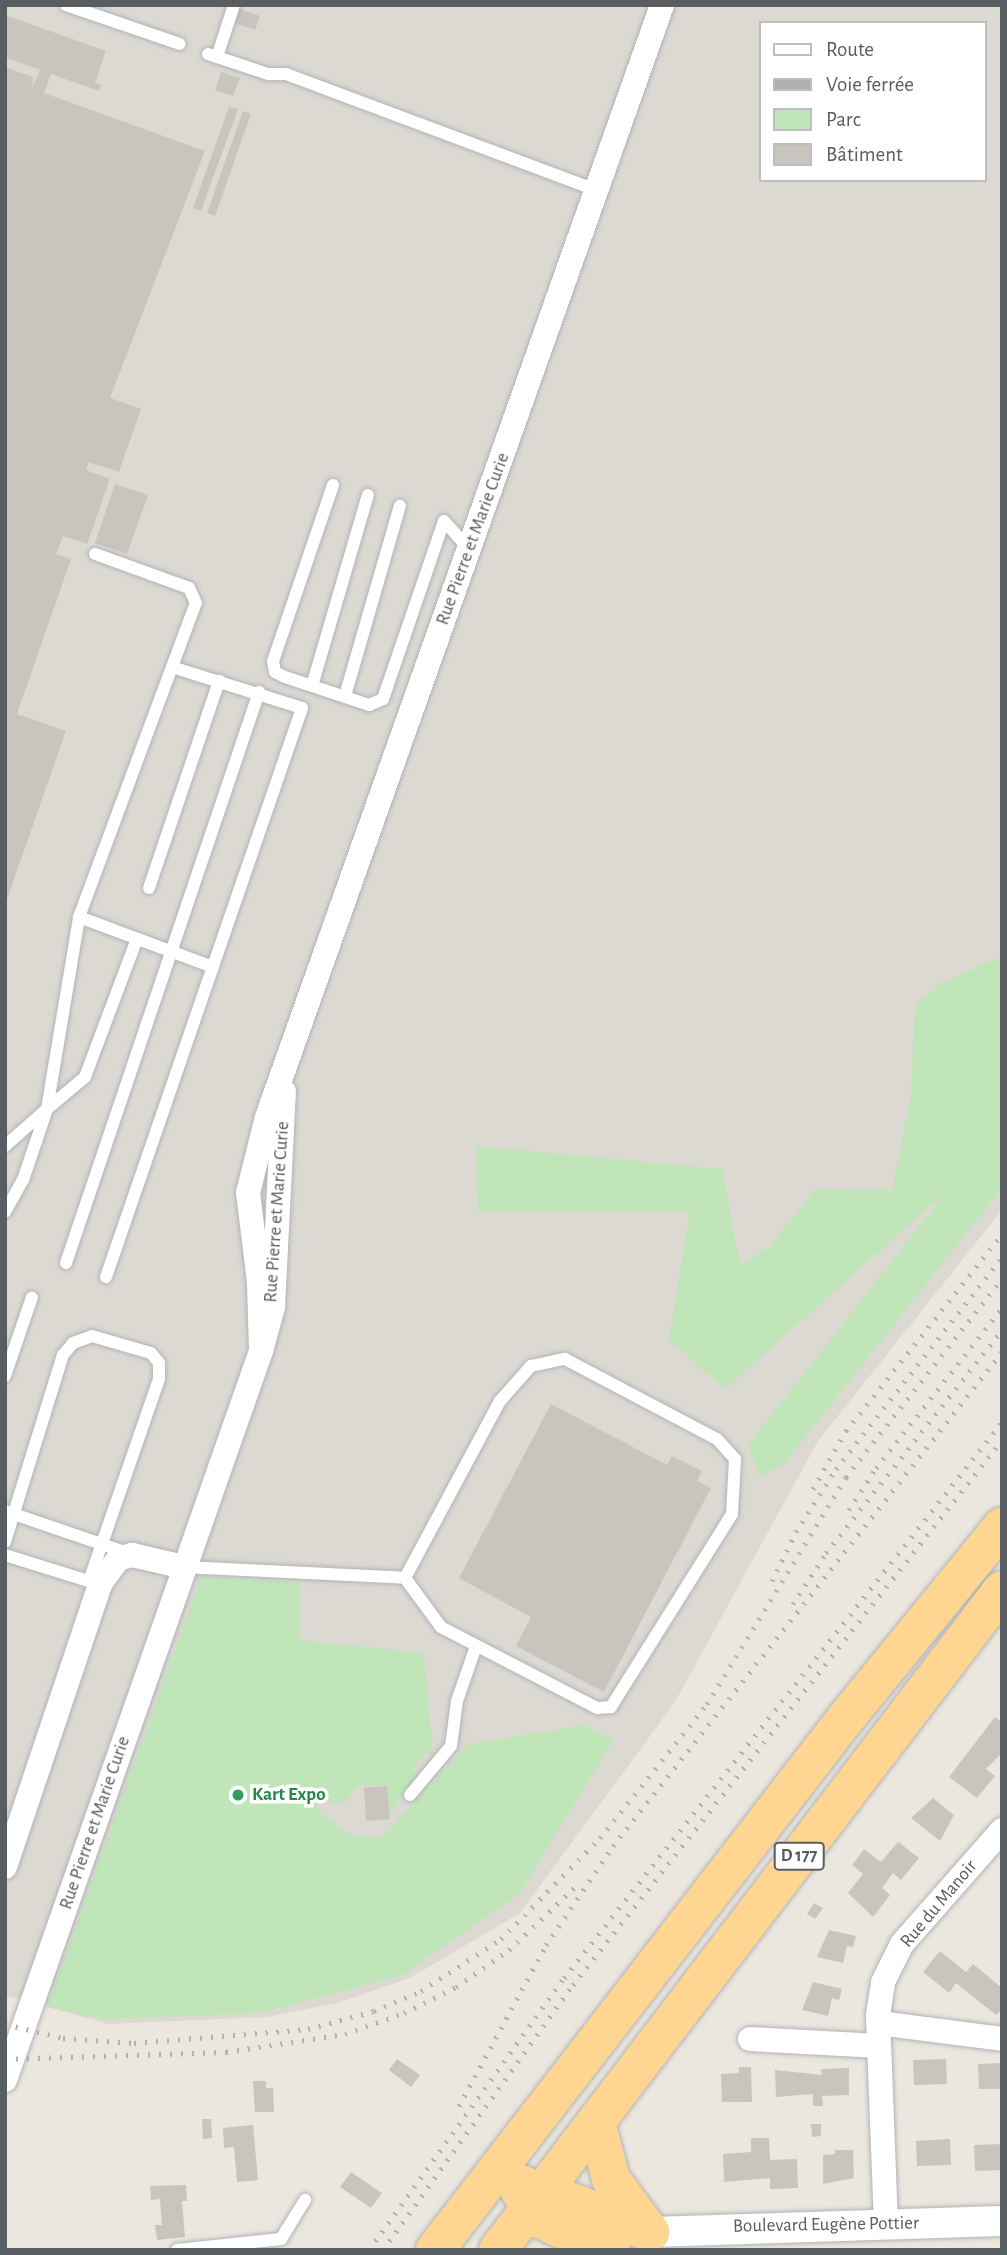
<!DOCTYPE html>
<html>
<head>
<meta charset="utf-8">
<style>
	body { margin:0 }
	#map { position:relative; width:1007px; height:2255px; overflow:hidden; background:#ece7de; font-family:"Alegreya Sans",sans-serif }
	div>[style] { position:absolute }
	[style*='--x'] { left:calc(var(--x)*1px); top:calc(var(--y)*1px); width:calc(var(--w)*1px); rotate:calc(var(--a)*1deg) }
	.industrial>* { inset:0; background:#dcd9d3 }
	.green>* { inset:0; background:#c0e5b9 }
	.building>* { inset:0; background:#c9c4be }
	.roads { filter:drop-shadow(0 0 2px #b0b4b8) drop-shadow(0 0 2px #b0b4b8) }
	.service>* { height:12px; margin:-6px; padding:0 6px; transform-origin:6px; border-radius:6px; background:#fff }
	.minor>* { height:24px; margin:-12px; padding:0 12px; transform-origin:12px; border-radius:12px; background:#fff }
	.tertiary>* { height:30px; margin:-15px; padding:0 15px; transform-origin:15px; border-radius:15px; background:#fff }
	.trunk>* { height:38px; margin:-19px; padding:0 19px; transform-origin:19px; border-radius:19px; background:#ffd691 }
	.rail>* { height:5px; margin-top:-2.5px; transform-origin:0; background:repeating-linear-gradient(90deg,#afb0b1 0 2px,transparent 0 11px) }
	.dots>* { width:19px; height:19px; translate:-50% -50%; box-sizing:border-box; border:4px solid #fff; border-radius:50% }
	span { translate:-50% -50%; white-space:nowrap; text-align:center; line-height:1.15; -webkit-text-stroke:7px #fff; paint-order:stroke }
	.shield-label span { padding:2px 5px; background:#fff; border:2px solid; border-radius:5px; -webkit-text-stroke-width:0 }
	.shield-label { font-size:18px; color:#585d61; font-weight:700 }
	.street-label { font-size:19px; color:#585d61 }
	.leisure-label { font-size:19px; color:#27864d; font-weight:700 }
	.left { translate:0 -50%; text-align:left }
	.frame { position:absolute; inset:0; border:7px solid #585d61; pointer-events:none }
	.legend { position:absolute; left:759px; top:21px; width:228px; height:161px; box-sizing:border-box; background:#fff; border:2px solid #bcbec0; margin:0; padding:9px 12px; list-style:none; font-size:21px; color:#585d61 }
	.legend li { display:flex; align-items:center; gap:14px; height:35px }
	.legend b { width:35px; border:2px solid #bcbec0 }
</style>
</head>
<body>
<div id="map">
	<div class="industrial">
		<div style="clip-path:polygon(evenodd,5px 5px,1002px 5px,1002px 1210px,818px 1441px,675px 1702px,520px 1913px,410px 1978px,338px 2003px,267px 2017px,108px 2024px,5px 1995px,5px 5px,760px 23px,984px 23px,984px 180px,760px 180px,760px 23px)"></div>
	</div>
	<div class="green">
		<div style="clip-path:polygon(1002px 956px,1002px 1188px,784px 1464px,760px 1476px,748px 1445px,948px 1190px,725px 1389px,669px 1340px,690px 1211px,478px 1212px,476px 1146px,722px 1169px,740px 1265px,769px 1247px,816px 1189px,892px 1190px,911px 1096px,915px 1005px,940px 984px)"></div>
		<div style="clip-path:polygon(201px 1577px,300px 1582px,300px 1640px,424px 1653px,433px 1756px,425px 1752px,413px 1770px,419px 1775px,389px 1815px,387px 1786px,357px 1785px,346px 1802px,317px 1802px,319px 1812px,351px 1835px,373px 1838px,385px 1834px,469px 1744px,585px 1725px,613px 1741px,519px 1894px,403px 1975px,260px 2013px,103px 2019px,47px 2007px)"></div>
	</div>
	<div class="building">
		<div style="clip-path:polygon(240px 9px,260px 16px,255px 30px,235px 23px)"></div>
		<div style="clip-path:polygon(5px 15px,106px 51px,95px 83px,101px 85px,99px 91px,51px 74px,44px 93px,205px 151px,110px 398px,141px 409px,119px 472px,89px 462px,86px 470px,110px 479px,87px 544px,63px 536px,56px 554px,71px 559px,17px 714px,66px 731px,6px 902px,5px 67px,33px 77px,32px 89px,40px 70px,5px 57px)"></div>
		<div style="clip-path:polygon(221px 72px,240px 78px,233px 96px,215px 90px)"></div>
		<div style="clip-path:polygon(229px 107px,238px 109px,201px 211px,193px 208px)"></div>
		<div style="clip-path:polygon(243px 111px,251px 114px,215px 216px,207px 213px)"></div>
		<div style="clip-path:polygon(115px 484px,148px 495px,127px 554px,95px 543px)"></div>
		<div style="clip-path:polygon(551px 1404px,667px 1465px,672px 1456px,702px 1471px,697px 1481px,711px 1488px,604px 1692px,516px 1646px,531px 1617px,459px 1578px)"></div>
		<div style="clip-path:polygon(995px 1717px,1002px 1722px,1002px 1753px,986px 1769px,995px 1776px,977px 1798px,949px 1777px)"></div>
		<div style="clip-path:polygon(387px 1786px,390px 1819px,366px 1821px,364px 1788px)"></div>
		<div style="clip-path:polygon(933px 1798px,954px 1815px,940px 1841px,911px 1818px)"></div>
		<div style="clip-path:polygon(898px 1842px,919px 1858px,901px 1880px,893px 1873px,887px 1881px,882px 1888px,890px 1895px,873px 1917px,848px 1893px,863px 1874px,852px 1865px,864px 1849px,881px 1862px)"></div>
		<div style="clip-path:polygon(814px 1903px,823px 1908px,815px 1919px,807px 1914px)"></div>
		<div style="clip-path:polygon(829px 1930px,856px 1936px,853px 1947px,847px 1946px,843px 1963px,817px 1957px)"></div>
		<div style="clip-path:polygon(940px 1951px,966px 1972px,973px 1964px,1002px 1988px,1002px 2009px,996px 2015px,956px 1983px,949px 1993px,923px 1972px)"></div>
		<div style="clip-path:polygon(813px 1982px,842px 1989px,839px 2000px,832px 1998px,828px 2016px,802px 2010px)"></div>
		<div style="clip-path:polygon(397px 2059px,420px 2075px,411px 2087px,389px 2070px)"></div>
		<div style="clip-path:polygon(946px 2059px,947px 2084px,914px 2085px,913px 2060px)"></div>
		<div style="clip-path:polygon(1002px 2063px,1002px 2089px,979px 2089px,978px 2064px)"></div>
		<div style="clip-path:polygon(739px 2067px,751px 2067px,752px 2102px,722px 2102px,721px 2074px,739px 2073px)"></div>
		<div style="clip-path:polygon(849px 2068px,849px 2095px,822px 2096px,823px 2106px,813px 2106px,813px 2094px,776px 2097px,775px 2070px,822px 2075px,821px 2069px)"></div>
		<div style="clip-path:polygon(253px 2081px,266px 2081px,266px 2088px,273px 2088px,274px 2112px,255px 2112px)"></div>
		<div style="clip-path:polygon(202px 2119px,211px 2119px,212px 2138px,203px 2139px)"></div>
		<div style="clip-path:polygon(811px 2124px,821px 2124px,821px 2136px,812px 2137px)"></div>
		<div style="clip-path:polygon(253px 2125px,258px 2180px,237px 2182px,234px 2147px,224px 2148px,223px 2128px)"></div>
		<div style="clip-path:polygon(751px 2138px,769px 2138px,770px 2160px,797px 2159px,798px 2188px,770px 2189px,770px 2178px,724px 2182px,723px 2154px,751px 2152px)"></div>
		<div style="clip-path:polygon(950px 2139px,951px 2165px,917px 2166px,916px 2141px)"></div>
		<div style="clip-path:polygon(1002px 2144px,1002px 2170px,975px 2171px,974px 2145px)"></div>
		<div style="clip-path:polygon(835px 2150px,853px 2150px,854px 2178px,823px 2184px,823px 2155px,835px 2154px)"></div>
		<div style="clip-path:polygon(351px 2172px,382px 2193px,371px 2208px,340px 2187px)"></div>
		<div style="clip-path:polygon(186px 2185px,187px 2201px,182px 2201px,185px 2237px,157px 2240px,155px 2225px,162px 2225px,160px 2199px,151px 2200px,150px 2186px)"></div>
	</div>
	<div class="roads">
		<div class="service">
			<div style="--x:66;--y:5;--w:120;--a:18.9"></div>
			<div style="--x:208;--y:54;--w:63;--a:18.4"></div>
			<div style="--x:268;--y:74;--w:18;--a:0"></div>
			<div style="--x:286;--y:74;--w:331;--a:20.5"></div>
			<div style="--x:217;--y:57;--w:55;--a:-71.9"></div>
			<div style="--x:333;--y:485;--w:186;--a:108.8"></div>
			<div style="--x:273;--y:661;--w:11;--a:80"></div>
			<div style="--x:275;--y:672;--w:11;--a:27"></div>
			<div style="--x:285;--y:677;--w:89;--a:18.4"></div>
			<div style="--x:369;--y:705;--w:15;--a:-23"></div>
			<div style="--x:383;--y:699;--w:188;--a:-71.1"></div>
			<div style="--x:444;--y:521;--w:38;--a:48"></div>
			<div style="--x:312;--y:686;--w:199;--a:-73.7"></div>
			<div style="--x:345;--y:696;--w:198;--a:-73.9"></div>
			<div style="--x:149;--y:888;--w:219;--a:-71.3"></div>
			<div style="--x:79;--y:917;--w:143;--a:20.5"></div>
			<div style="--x:5;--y:1146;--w:56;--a:-41.4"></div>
			<div style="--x:47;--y:1109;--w:195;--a:-80.5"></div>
			<div style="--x:79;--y:917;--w:335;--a:-69.6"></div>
			<div style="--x:196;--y:603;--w:17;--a:-115"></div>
			<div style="--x:189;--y:588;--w:100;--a:-160.1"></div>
			<div style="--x:5;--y:1212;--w:37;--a:-61"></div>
			<div style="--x:23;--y:1180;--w:75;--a:-71.3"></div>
			<div style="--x:47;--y:1109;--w:50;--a:-40.1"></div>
			<div style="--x:85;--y:1077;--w:145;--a:-69.4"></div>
			<div style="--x:66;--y:1263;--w:603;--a:-71.32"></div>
			<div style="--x:106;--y:1277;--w:602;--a:-70.99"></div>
			<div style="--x:302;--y:708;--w:136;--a:-162.5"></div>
			<div style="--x:565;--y:1359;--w:172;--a:27.8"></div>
			<div style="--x:717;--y:1439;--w:27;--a:48"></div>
			<div style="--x:735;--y:1459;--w:55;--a:93.1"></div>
			<div style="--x:732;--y:1514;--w:228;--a:122.1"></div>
			<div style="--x:611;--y:1707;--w:14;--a:176"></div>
			<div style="--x:597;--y:1708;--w:176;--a:-152.6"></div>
			<div style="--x:441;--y:1627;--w:61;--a:-126.3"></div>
			<div style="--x:405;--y:1578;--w:201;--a:-61.8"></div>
			<div style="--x:500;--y:1401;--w:47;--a:-48.5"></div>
			<div style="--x:531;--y:1366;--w:35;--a:-12"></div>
			<div style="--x:5;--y:1376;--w:83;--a:-71.1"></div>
			<div style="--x:5;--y:1511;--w:130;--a:18.9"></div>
			<div style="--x:5;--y:1542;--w:196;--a:-72.8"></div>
			<div style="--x:63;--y:1355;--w:16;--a:-50"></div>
			<div style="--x:73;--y:1343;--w:20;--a:-20"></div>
			<div style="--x:92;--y:1336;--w:61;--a:16.1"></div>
			<div style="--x:151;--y:1353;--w:13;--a:51"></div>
			<div style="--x:159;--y:1363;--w:16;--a:90"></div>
			<div style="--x:159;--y:1379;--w:214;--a:109.1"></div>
			<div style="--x:5;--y:1555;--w:94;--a:17.3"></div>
			<div style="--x:184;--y:1567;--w:221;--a:2.8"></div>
			<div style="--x:410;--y:1795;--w:64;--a:-50.1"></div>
			<div style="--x:451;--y:1746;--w:45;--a:-82.4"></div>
			<div style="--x:457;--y:1701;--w:58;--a:-70.9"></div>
			<div style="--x:177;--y:2250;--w:105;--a:-6"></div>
			<div style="--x:281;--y:2239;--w:46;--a:-58.4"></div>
		</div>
		<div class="minor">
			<div style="--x:261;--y:1351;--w:69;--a:-91.7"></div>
			<div style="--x:259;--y:1282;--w:90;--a:-97"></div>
			<div style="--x:248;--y:1193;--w:78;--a:-76"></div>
			<div style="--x:267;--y:1117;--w:1180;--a:-70.44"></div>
			<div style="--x:5;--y:1867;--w:299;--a:-71.4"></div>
			<div style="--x:100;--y:1584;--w:31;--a:-54"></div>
			<div style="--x:118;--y:1559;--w:15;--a:-16"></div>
			<div style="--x:132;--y:1555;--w:53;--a:13"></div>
			<div style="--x:879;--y:2023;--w:124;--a:7.4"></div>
			<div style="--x:750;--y:2039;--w:129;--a:3.1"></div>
			<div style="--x:5;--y:2080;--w:773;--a:-70.65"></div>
			<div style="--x:261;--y:1351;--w:46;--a:-74.7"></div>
			<div style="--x:273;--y:1307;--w:216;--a:-87.1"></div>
			<div style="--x:886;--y:2225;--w:210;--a:-92.2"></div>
			<div style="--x:878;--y:2015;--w:33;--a:-81"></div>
			<div style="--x:883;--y:1982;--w:42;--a:-63.4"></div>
			<div style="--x:902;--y:1944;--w:152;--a:-48.7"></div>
		</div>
		<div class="tertiary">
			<div style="--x:650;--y:2232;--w:352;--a:-1.8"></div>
		</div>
		<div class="trunk">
			<div style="--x:596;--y:2122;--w:59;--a:75.3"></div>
			<div style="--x:611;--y:2179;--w:66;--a:53.7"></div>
			<div style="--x:524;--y:2185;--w:21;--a:85"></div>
			<div style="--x:526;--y:2206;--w:18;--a:45"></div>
			<div style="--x:539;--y:2219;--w:30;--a:24"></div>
			<div style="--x:566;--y:2231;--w:47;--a:8.7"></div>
			<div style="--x:520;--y:2191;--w:23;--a:0"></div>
			<div style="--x:543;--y:2191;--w:115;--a:21"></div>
			<div style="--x:435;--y:2250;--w:672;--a:-52.31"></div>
			<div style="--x:846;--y:1718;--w:247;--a:-50.8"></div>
			<div style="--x:498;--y:2250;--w:830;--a:-52.63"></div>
		</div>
	</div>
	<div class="rail">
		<div style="--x:813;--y:1489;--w:67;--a:-60.4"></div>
		<div style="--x:846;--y:1431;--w:251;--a:-51.6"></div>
		<div style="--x:849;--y:1510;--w:50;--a:-57.3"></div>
		<div style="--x:876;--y:1468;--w:204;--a:-51.8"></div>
		<div style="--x:772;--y:1581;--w:55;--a:-63.9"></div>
		<div style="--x:796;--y:1532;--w:75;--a:-57.6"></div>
		<div style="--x:836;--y:1469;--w:269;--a:-51.9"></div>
		<div style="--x:793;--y:1604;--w:61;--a:-57.1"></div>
		<div style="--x:826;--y:1553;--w:284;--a:-51.7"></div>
		<div style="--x:5;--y:2024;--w:60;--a:13.6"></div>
		<div style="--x:63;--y:2038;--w:71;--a:4"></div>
		<div style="--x:134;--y:2043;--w:175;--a:-4.6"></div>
		<div style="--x:308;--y:2029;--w:68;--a:-15.3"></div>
		<div style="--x:374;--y:2011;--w:51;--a:-23.1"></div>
		<div style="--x:421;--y:1991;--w:95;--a:-33"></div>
		<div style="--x:501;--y:1939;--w:141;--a:-45.6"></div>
		<div style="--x:600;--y:1838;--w:171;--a:-51.4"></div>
		<div style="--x:707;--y:1704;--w:266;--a:-58.5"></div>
		<div style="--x:846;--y:1477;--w:252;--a:-51.8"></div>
		<div style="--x:5;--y:2059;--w:221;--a:-1.8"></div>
		<div style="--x:226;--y:2052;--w:120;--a:-8.6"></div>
		<div style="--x:345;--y:2034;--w:63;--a:-19.6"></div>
		<div style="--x:404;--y:2013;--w:58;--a:-26.6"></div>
		<div style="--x:456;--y:1987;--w:65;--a:-34.9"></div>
		<div style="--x:509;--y:1950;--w:91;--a:-43.7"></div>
		<div style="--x:459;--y:2106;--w:183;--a:-61.6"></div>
		<div style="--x:546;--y:1945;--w:120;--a:-55.9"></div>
		<div style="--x:613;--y:1846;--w:629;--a:-51.78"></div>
		<div style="--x:369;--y:2250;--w:335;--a:-54.4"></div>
		<div style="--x:564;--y:1978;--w:708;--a:-51.77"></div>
		<div style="--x:383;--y:2250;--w:326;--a:-54.4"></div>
		<div style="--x:573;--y:1985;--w:694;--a:-51.79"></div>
	</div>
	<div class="dots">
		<div style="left:238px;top:1795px;background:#2e9e5b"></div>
	</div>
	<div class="shield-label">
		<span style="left:799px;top:1856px">D 177</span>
	</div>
	<div class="street-label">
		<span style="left:473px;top:539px;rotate:-70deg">Rue Pierre et Marie Curie</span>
		<span style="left:277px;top:1212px;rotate:-86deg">Rue Pierre et Marie Curie</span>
		<span style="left:95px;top:1823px;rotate:-71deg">Rue Pierre et Marie Curie</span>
		<span style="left:939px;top:1904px;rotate:-50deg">Rue du Manoir</span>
		<span style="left:826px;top:2225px;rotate:-1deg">Boulevard Eugène Pottier</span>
	</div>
	<div class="leisure-label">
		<span class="left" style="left:252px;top:1795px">Kart Expo</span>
	</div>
	<div class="frame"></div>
	<ul class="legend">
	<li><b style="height:9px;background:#fff"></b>Route</li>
	<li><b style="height:9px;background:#afb0b1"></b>Voie ferrée</li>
	<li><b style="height:19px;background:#c0e5b9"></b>Parc</li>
	<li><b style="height:19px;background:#c9c4be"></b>Bâtiment</li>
	</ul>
</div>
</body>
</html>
